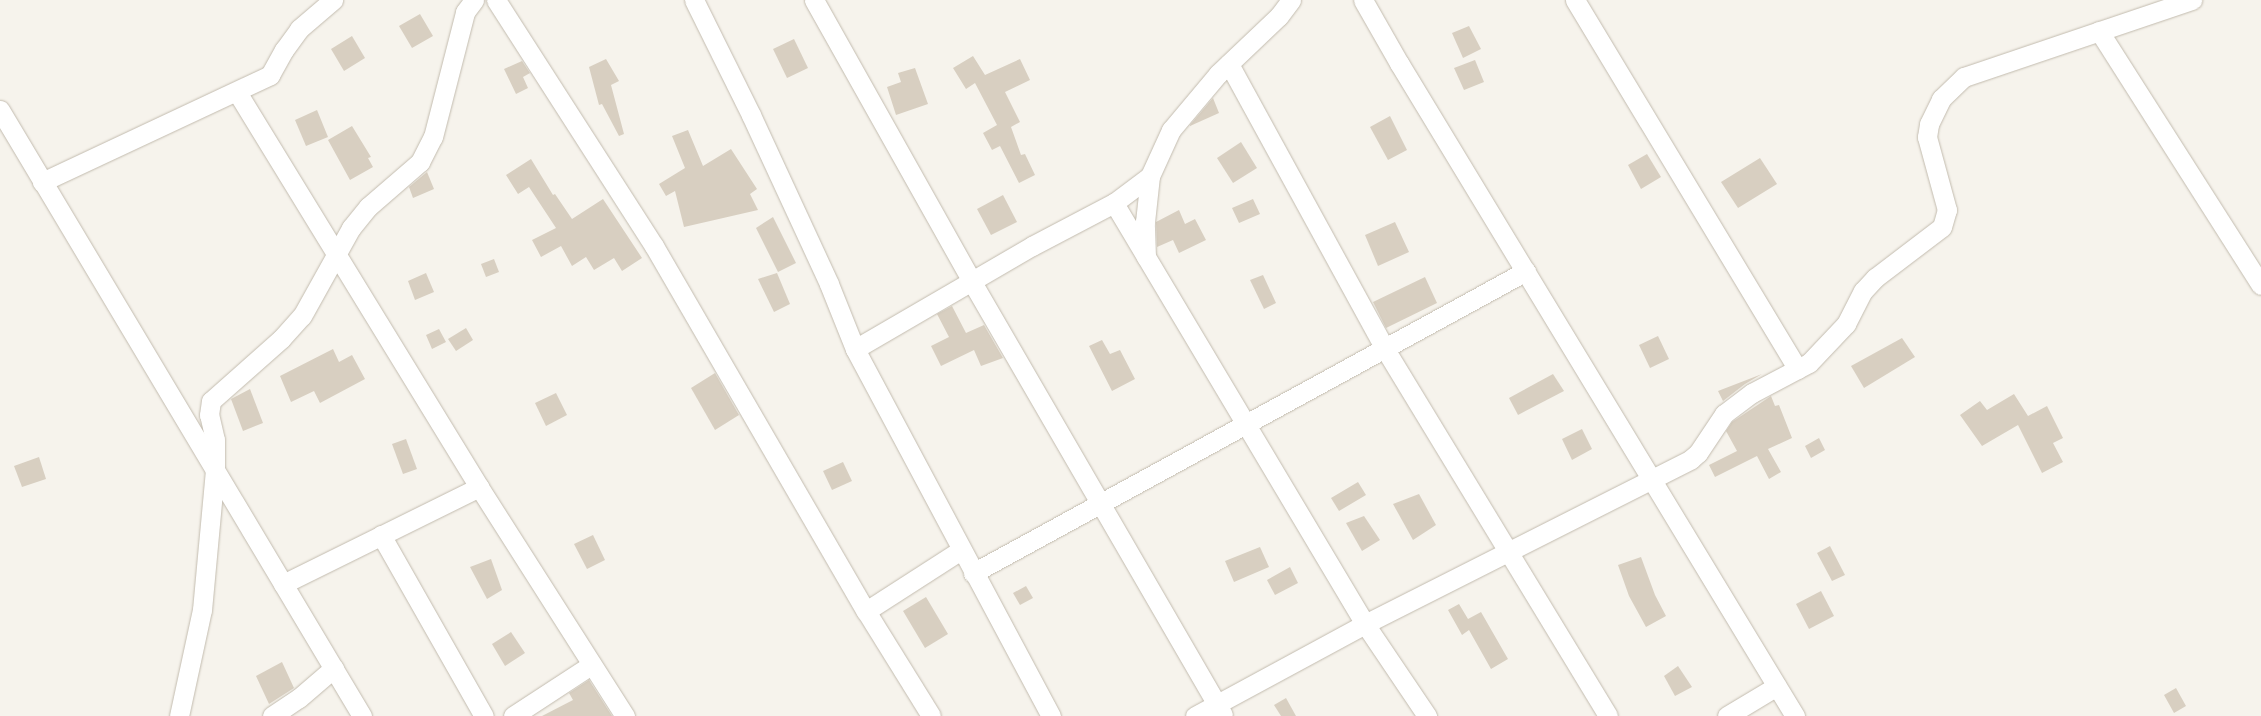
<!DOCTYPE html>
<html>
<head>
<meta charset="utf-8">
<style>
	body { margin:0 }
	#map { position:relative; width:2261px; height:716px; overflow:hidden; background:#f6f3ec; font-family:Lato,sans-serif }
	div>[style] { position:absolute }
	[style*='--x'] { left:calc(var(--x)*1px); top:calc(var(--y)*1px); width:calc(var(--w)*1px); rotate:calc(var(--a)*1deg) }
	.building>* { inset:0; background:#d8cfc1 }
	.roads { filter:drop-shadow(0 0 1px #c2bbae) drop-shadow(0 0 1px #c2bbae) }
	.street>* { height:19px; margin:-9.5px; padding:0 9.5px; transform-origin:9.5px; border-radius:9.5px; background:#fff }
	span { translate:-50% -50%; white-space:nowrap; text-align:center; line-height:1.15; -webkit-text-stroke:5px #fff; paint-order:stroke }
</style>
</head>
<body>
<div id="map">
	<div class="building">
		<div style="clip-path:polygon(420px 14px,433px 36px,412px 48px,399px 26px)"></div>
		<div style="clip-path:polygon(1469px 26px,1481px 49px,1463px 58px,1452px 33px)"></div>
		<div style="clip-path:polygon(352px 36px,365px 58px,344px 71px,331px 49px)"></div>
		<div style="clip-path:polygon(794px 39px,808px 68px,787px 78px,773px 49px)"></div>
		<div style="clip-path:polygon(973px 56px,985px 75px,1020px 59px,1030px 80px,1005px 92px,1020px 122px,1011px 127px,1021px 155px,1025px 154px,1035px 175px,1019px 183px,1000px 146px,992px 150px,983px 133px,997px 125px,975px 83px,966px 89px,953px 68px)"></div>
		<div style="clip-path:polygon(606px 59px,619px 81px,611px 85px,624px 134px,619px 136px,602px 104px,599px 105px,589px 67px)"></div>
		<div style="clip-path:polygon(1475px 60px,1484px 82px,1464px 90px,1454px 68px)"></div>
		<div style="clip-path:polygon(522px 61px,530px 73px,523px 77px,528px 88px,516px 94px,504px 69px)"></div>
		<div style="clip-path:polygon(915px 68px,928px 104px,896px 115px,887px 87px,901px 82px,898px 73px)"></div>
		<div style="clip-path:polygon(1213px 98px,1219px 113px,1190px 126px,1190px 125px)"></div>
		<div style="clip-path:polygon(317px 110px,328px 137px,306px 146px,295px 120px)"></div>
		<div style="clip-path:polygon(1390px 116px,1407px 150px,1388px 160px,1370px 127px)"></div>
		<div style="clip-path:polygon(352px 126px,371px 157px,368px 158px,373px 167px,350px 180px,328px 140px)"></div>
		<div style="clip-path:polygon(688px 130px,703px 166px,731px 149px,757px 189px,750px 194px,758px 210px,684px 227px,675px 191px,666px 196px,659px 184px,685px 168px,672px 136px)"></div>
		<div style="clip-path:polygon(1241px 142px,1257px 168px,1233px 183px,1217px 158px)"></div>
		<div style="clip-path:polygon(1647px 154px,1661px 177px,1641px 189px,1628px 165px)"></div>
		<div style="clip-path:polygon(1760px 158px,1777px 184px,1738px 208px,1721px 182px)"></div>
		<div style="clip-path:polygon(531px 159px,553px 195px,555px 194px,572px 219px,603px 199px,642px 258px,622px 271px,614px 258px,594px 270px,586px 257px,572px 266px,561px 246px,541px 257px,532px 240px,556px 228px,529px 187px,518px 194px,506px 175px)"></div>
		<div style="clip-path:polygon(427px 172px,434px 189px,413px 198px,409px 187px)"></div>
		<div style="clip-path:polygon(1003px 195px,1017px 222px,991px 235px,977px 209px)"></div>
		<div style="clip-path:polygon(1253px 199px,1260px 214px,1239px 223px,1232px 208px)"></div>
		<div style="clip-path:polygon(1179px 210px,1185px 224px,1195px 219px,1206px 240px,1179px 253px,1173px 240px,1157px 247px,1156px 222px)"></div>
		<div style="clip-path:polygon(773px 217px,796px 263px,778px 272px,756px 228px)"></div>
		<div style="clip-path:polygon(1395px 222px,1409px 252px,1378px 266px,1365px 235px)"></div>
		<div style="clip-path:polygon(494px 259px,499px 272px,486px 277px,481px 264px)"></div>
		<div style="clip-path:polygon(426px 273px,434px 292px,415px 300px,408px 281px)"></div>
		<div style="clip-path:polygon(777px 273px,790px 304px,774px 312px,758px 279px)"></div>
		<div style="clip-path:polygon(1263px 275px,1276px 303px,1264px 309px,1250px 280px)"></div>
		<div style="clip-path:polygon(1425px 277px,1437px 303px,1386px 328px,1373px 302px)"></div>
		<div style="clip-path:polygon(952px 306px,966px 333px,984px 325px,1003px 358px,981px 366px,974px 350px,941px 366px,931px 346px,949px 337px,937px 314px)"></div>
		<div style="clip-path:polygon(466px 328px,473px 340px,456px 351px,448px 339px)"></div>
		<div style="clip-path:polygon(439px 329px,446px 342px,432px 349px,426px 335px)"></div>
		<div style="clip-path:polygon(1658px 336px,1669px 359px,1650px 368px,1639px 345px)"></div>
		<div style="clip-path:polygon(1902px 338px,1915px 357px,1864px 388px,1851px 366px)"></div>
		<div style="clip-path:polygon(1102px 340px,1110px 354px,1120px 350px,1135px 379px,1112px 391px,1089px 346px)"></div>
		<div style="clip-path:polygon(333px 349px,339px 362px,352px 355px,365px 379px,320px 403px,314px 391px,291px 402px,280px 376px)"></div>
		<div style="clip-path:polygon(715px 373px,739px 415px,715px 430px,691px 388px)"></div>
		<div style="clip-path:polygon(1553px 374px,1564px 391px,1518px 415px,1509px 398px)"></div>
		<div style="clip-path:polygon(1762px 374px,1745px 384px,1723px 401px,1718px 391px)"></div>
		<div style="clip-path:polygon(250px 389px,263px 423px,243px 431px,231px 399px)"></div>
		<div style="clip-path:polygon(556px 393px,567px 415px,546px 426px,535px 403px)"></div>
		<div style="clip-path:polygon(2014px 394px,2028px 416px,2047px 406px,2063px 438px,2053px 443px,2063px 462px,2042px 473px,2018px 425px,1982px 446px,1960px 415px,1980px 401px,1987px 410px)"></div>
		<div style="clip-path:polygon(1771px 396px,1775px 406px,1779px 405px,1792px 438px,1768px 449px,1781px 472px,1769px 479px,1757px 456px,1715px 477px,1709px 465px,1737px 451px,1726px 431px,1732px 422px)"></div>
		<div style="clip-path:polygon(1582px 429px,1592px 449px,1572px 460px,1562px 439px)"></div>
		<div style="clip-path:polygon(1819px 438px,1825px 450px,1811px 458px,1805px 446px)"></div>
		<div style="clip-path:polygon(406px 439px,417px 469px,403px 474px,392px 444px)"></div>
		<div style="clip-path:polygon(39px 457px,46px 479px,22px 487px,14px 466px)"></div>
		<div style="clip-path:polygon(843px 462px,852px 481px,832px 490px,823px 471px)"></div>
		<div style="clip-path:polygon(1358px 482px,1366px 495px,1339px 511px,1331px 498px)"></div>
		<div style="clip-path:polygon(1419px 494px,1436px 525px,1413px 540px,1393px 504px)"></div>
		<div style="clip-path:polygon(1364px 516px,1380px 540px,1362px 551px,1346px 523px)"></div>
		<div style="clip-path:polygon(593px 535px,605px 560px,587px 569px,574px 544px)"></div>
		<div style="clip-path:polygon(1830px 546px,1845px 575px,1832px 581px,1817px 553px)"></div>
		<div style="clip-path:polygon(1260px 547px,1269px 567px,1234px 582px,1225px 561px)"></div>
		<div style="clip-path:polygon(1641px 557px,1655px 595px,1666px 616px,1646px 627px,1629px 596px,1618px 565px)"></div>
		<div style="clip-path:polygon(491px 559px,502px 590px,487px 599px,470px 567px)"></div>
		<div style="clip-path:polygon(1290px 567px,1298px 583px,1275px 595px,1267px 580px)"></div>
		<div style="clip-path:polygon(1026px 586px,1033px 598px,1020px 605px,1013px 593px)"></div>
		<div style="clip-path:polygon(1821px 591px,1834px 616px,1809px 629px,1796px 604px)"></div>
		<div style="clip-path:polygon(926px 597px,948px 634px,925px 648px,903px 611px)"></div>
		<div style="clip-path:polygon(1459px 604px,1468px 619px,1481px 612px,1508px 659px,1491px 669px,1469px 630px,1462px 635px,1448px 610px)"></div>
		<div style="clip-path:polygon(511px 632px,525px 653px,505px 666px,492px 644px)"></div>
		<div style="clip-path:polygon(282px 662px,294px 688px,269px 704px,256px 676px)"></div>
		<div style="clip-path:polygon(1678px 666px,1692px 687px,1675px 696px,1664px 676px)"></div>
		<div style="clip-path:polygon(589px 680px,612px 716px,542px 716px,573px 700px,569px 693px)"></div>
		<div style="clip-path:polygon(2176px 688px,2186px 706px,2174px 713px,2164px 695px)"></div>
		<div style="clip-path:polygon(1286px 698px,1296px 716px,1281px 716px,1274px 705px)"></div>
	</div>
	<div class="roads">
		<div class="street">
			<div style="--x:496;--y:0;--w:292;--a:57.3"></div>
			<div style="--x:654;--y:246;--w:422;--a:59.9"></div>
			<div style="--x:866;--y:611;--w:123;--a:58.2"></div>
			<div style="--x:694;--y:0;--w:128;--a:63.6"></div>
			<div style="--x:751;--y:115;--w:186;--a:65.2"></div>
			<div style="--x:829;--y:284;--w:70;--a:68.2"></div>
			<div style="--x:855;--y:349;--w:416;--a:61.9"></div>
			<div style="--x:814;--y:0;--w:323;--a:60.7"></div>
			<div style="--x:972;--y:282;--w:500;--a:59.9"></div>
			<div style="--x:1363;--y:0;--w:73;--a:60.3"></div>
			<div style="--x:1399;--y:63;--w:764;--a:58.77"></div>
			<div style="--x:1575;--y:0;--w:431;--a:58.9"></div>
			<div style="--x:2099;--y:31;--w:301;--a:57.5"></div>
			<div style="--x:1229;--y:64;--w:325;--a:61.3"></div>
			<div style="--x:1385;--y:349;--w:429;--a:58.7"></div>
			<div style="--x:237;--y:92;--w:463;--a:58.5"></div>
			<div style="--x:479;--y:487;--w:272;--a:57.5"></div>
			<div style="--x:0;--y:110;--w:706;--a:59.15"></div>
			<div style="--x:42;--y:182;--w:252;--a:-25.1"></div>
			<div style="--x:270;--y:75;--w:29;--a:-61"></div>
			<div style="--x:284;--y:50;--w:26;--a:-54"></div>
			<div style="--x:299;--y:29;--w:45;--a:-40.5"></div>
			<div style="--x:1114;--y:203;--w:490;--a:59.2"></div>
			<div style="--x:1365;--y:624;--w:111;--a:56"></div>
			<div style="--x:1146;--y:257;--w:35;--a:-92"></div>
			<div style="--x:1145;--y:222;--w:46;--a:-83.8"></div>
			<div style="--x:1150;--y:176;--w:51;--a:-65.5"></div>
			<div style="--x:1171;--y:130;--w:73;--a:-50"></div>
			<div style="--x:1218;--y:74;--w:84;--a:-43.6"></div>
			<div style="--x:1279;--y:16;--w:20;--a:-53"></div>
			<div style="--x:855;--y:349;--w:205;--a:-30.2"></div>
			<div style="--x:1032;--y:246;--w:93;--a:-27.7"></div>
			<div style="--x:1114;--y:203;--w:45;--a:-36.9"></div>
			<div style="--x:381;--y:535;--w:208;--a:60.4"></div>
			<div style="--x:973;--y:573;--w:630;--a:-28.64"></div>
			<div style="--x:283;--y:584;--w:219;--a:-26.3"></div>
			<div style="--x:866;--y:611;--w:113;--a:-32.7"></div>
			<div style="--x:179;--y:716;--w:108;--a:-77.8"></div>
			<div style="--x:202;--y:610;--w:140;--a:-84.7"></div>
			<div style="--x:215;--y:471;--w:31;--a:-90"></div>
			<div style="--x:215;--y:440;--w:26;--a:-103"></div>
			<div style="--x:209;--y:415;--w:14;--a:-82"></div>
			<div style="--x:211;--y:401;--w:94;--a:-41.5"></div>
			<div style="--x:281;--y:339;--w:31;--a:-48"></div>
			<div style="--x:302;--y:316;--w:101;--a:-60.9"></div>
			<div style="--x:351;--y:228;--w:27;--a:-51"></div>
			<div style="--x:368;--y:207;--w:69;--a:-40.9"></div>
			<div style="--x:420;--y:162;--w:28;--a:-63"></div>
			<div style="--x:433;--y:137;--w:129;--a:-75.6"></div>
			<div style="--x:465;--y:12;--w:15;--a:-53"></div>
			<div style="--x:272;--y:716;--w:32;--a:-34"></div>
			<div style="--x:299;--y:698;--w:46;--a:-40.6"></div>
			<div style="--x:513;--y:716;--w:93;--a:-33.2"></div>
			<div style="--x:1195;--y:716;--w:193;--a:-28.4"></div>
			<div style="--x:1365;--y:624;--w:365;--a:-26.8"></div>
			<div style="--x:1691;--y:459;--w:9;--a:-41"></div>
			<div style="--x:1698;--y:453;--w:47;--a:-56.3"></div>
			<div style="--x:1724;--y:414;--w:35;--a:-37"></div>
			<div style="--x:1752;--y:393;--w:64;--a:-27.8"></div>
			<div style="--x:1809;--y:363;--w:54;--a:-46.5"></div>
			<div style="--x:1846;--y:324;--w:37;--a:-63"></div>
			<div style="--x:1863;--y:291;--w:18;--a:-47"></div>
			<div style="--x:1875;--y:278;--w:84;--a:-37.3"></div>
			<div style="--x:1942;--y:227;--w:18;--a:-74"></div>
			<div style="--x:1947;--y:210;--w:76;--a:-105.3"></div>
			<div style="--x:1927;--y:137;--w:13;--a:-81"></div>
			<div style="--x:1929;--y:124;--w:28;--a:-64"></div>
			<div style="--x:1941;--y:99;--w:32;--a:-44"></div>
			<div style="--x:1964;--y:77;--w:241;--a:-18.7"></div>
			<div style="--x:1727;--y:716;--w:58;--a:-31"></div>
		</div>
	</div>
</div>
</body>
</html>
